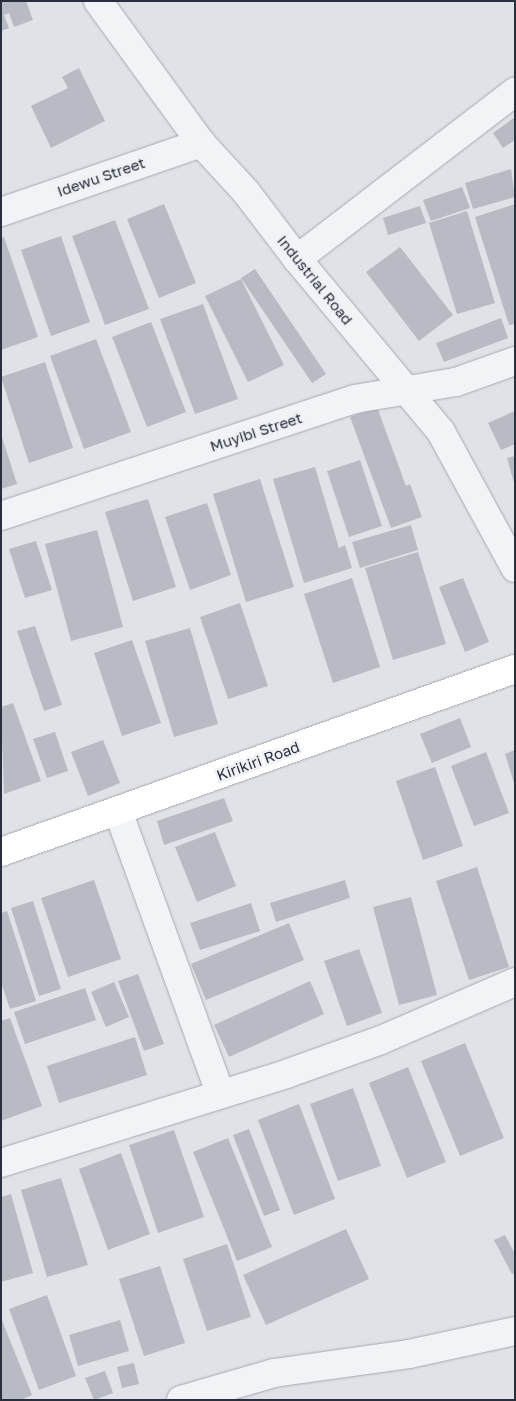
<!DOCTYPE html>
<html>
<head>
<meta charset="utf-8">
<style>
	body { margin:0 }
	#map { position:relative; width:516px; height:1401px; overflow:hidden; background:#e0e2e7; font-family:"Golos Text",sans-serif }
	div>[style] { position:absolute }
	[style*='--x'] { left:calc(var(--x)*1px); top:calc(var(--y)*1px); width:calc(var(--w)*1px); rotate:calc(var(--a)*1deg) }
	.building>* { inset:0; background:#b8bbc3 }
	.roads { filter:drop-shadow(0 0 1px #a6a9b1) drop-shadow(0 0 1px #a6a9b1) }
	.minor>* { height:28px; margin:-14px; padding:0 14px; transform-origin:14px; border-radius:14px; background:#f2f3f6 }
	.major>* { height:28px; margin:-14px; padding:0 14px; transform-origin:14px; border-radius:14px; background:#fff }
	span { translate:-50% -50%; white-space:nowrap; text-align:center; line-height:1.15; -webkit-text-stroke:5px #eff1f5; paint-order:stroke }
	.street-label { font-size:15px; color:#2a2f3d }
	.frame { position:absolute; inset:0; border:2px solid #2a2f3d; pointer-events:none }
</style>
</head>
<body>
<div id="map">
	<div class="building">
		<div style="clip-path:polygon(1px 1px,26px 1px,33px 20px,14px 27px,9px 13px,4px 15px,9px 28px,1px 31px)"></div>
		<div style="clip-path:polygon(79px 68px,105px 121px,51px 148px,31px 106px,68px 88px,62px 77px)"></div>
		<div style="clip-path:polygon(515px 117px,515px 140px,503px 148px,493px 133px)"></div>
		<div style="clip-path:polygon(511px 169px,515px 197px,473px 209px,465px 183px)"></div>
		<div style="clip-path:polygon(462px 187px,470px 208px,431px 221px,423px 200px)"></div>
		<div style="clip-path:polygon(164px 204px,196px 283px,159px 298px,127px 219px)"></div>
		<div style="clip-path:polygon(515px 204px,515px 324px,509px 325px,475px 217px)"></div>
		<div style="clip-path:polygon(420px 206px,426px 223px,388px 235px,383px 218px)"></div>
		<div style="clip-path:polygon(467px 211px,495px 303px,457px 314px,429px 223px)"></div>
		<div style="clip-path:polygon(115px 220px,149px 309px,105px 325px,72px 236px)"></div>
		<div style="clip-path:polygon(61px 236px,90px 322px,51px 336px,21px 250px)"></div>
		<div style="clip-path:polygon(4px 237px,38px 337px,1px 350px,1px 238px)"></div>
		<div style="clip-path:polygon(400px 247px,453px 315px,419px 341px,366px 272px)"></div>
		<div style="clip-path:polygon(255px 269px,326px 374px,312px 383px,241px 278px)"></div>
		<div style="clip-path:polygon(241px 279px,284px 365px,248px 382px,205px 296px)"></div>
		<div style="clip-path:polygon(203px 304px,238px 399px,195px 414px,160px 319px)"></div>
		<div style="clip-path:polygon(501px 318px,508px 338px,444px 362px,436px 343px)"></div>
		<div style="clip-path:polygon(151px 322px,186px 412px,147px 427px,112px 337px)"></div>
		<div style="clip-path:polygon(96px 339px,131px 432px,84px 449px,50px 356px)"></div>
		<div style="clip-path:polygon(45px 362px,73px 448px,29px 463px,1px 377px)"></div>
		<div style="clip-path:polygon(377px 407px,406px 486px,410px 484px,422px 517px,391px 528px,350px 417px)"></div>
		<div style="clip-path:polygon(515px 411px,515px 444px,501px 450px,488px 423px)"></div>
		<div style="clip-path:polygon(1px 434px,17px 484px,1px 489px)"></div>
		<div style="clip-path:polygon(515px 456px,515px 483px,514px 483px,507px 458px)"></div>
		<div style="clip-path:polygon(360px 460px,382px 526px,349px 537px,327px 471px)"></div>
		<div style="clip-path:polygon(315px 467px,339px 548px,345px 545px,352px 568px,304px 583px,273px 479px)"></div>
		<div style="clip-path:polygon(260px 479px,294px 587px,246px 602px,213px 494px)"></div>
		<div style="clip-path:polygon(148px 499px,176px 587px,133px 601px,105px 512px)"></div>
		<div style="clip-path:polygon(207px 503px,231px 575px,190px 590px,165px 517px)"></div>
		<div style="clip-path:polygon(411px 525px,418px 550px,360px 568px,352px 542px)"></div>
		<div style="clip-path:polygon(97px 530px,123px 627px,71px 641px,45px 544px)"></div>
		<div style="clip-path:polygon(36px 541px,52px 590px,25px 598px,9px 549px)"></div>
		<div style="clip-path:polygon(418px 552px,446px 644px,393px 660px,365px 568px)"></div>
		<div style="clip-path:polygon(352px 578px,380px 667px,333px 683px,304px 594px)"></div>
		<div style="clip-path:polygon(463px 578px,489px 642px,465px 652px,439px 587px)"></div>
		<div style="clip-path:polygon(240px 603px,268px 686px,228px 699px,200px 617px)"></div>
		<div style="clip-path:polygon(35px 626px,62px 705px,44px 711px,17px 631px)"></div>
		<div style="clip-path:polygon(190px 628px,218px 724px,174px 737px,145px 641px)"></div>
		<div style="clip-path:polygon(132px 640px,161px 723px,122px 736px,94px 653px)"></div>
		<div style="clip-path:polygon(13px 703px,41px 781px,4px 794px,1px 707px)"></div>
		<div style="clip-path:polygon(460px 718px,471px 747px,432px 763px,420px 734px)"></div>
		<div style="clip-path:polygon(55px 732px,68px 771px,47px 778px,33px 739px)"></div>
		<div style="clip-path:polygon(103px 740px,120px 783px,88px 796px,71px 752px)"></div>
		<div style="clip-path:polygon(515px 750px,515px 783px,514px 783px,505px 754px)"></div>
		<div style="clip-path:polygon(486px 752px,509px 813px,474px 826px,451px 766px)"></div>
		<div style="clip-path:polygon(435px 767px,463px 846px,423px 860px,396px 781px)"></div>
		<div style="clip-path:polygon(224px 798px,233px 821px,164px 845px,157px 821px)"></div>
		<div style="clip-path:polygon(215px 832px,236px 886px,197px 902px,175px 847px)"></div>
		<div style="clip-path:polygon(477px 867px,509px 967px,469px 980px,436px 881px)"></div>
		<div style="clip-path:polygon(94px 880px,121px 959px,68px 977px,41px 898px)"></div>
		<div style="clip-path:polygon(345px 880px,350px 898px,276px 922px,270px 903px)"></div>
		<div style="clip-path:polygon(411px 897px,437px 995px,399px 1005px,373px 907px)"></div>
		<div style="clip-path:polygon(33px 901px,61px 989px,39px 996px,11px 908px)"></div>
		<div style="clip-path:polygon(251px 903px,260px 931px,200px 950px,190px 923px)"></div>
		<div style="clip-path:polygon(7px 911px,36px 1001px,10px 1009px,1px 982px,1px 913px)"></div>
		<div style="clip-path:polygon(289px 923px,304px 960px,206px 1000px,191px 964px)"></div>
		<div style="clip-path:polygon(359px 949px,382px 1013px,347px 1026px,324px 961px)"></div>
		<div style="clip-path:polygon(138px 974px,164px 1044px,144px 1051px,118px 981px)"></div>
		<div style="clip-path:polygon(310px 981px,324px 1014px,229px 1057px,214px 1025px)"></div>
		<div style="clip-path:polygon(114px 982px,129px 1017px,106px 1027px,91px 992px)"></div>
		<div style="clip-path:polygon(85px 988px,96px 1020px,25px 1044px,14px 1012px)"></div>
		<div style="clip-path:polygon(10px 1018px,42px 1106px,1px 1121px,1px 1021px)"></div>
		<div style="clip-path:polygon(135px 1037px,147px 1075px,59px 1103px,47px 1066px)"></div>
		<div style="clip-path:polygon(465px 1043px,504px 1138px,460px 1156px,421px 1061px)"></div>
		<div style="clip-path:polygon(408px 1067px,446px 1162px,407px 1178px,369px 1083px)"></div>
		<div style="clip-path:polygon(353px 1088px,381px 1166px,338px 1181px,310px 1104px)"></div>
		<div style="clip-path:polygon(299px 1104px,335px 1199px,294px 1215px,258px 1120px)"></div>
		<div style="clip-path:polygon(249px 1129px,280px 1210px,264px 1216px,233px 1135px)"></div>
		<div style="clip-path:polygon(174px 1130px,204px 1217px,158px 1233px,129px 1145px)"></div>
		<div style="clip-path:polygon(228px 1138px,272px 1247px,237px 1261px,193px 1152px)"></div>
		<div style="clip-path:polygon(121px 1153px,150px 1234px,108px 1250px,79px 1169px)"></div>
		<div style="clip-path:polygon(61px 1178px,88px 1265px,47px 1277px,21px 1190px)"></div>
		<div style="clip-path:polygon(11px 1194px,33px 1273px,1px 1282px,1px 1197px)"></div>
		<div style="clip-path:polygon(346px 1229px,369px 1279px,266px 1325px,243px 1275px)"></div>
		<div style="clip-path:polygon(505px 1235px,515px 1254px,515px 1273px,512px 1274px,494px 1240px)"></div>
		<div style="clip-path:polygon(227px 1244px,251px 1317px,207px 1331px,183px 1259px)"></div>
		<div style="clip-path:polygon(160px 1266px,185px 1343px,144px 1356px,119px 1279px)"></div>
		<div style="clip-path:polygon(47px 1295px,76px 1376px,39px 1390px,9px 1309px)"></div>
		<div style="clip-path:polygon(1px 1318px,32px 1395px,21px 1400px,1px 1400px)"></div>
		<div style="clip-path:polygon(120px 1320px,129px 1351px,78px 1366px,69px 1335px)"></div>
		<div style="clip-path:polygon(134px 1363px,139px 1384px,122px 1388px,117px 1367px)"></div>
		<div style="clip-path:polygon(105px 1371px,113px 1393px,94px 1400px,85px 1378px)"></div>
	</div>
	<div class="roads">
		<div class="minor">
			<div style="--x:98;--y:1;--w:175;--a:54"></div>
			<div style="--x:201;--y:143;--w:67;--a:47.4"></div>
			<div style="--x:246;--y:192;--w:84;--a:52.7"></div>
			<div style="--x:297;--y:259;--w:225;--a:50.2"></div>
			<div style="--x:441;--y:432;--w:155;--a:61.4"></div>
			<div style="--x:1;--y:212;--w:212;--a:-19"></div>
			<div style="--x:297;--y:259;--w:275;--a:-37.5"></div>
			<div style="--x:1;--y:516;--w:373;--a:-18.3"></div>
			<div style="--x:355;--y:399;--w:102;--a:-9.6"></div>
			<div style="--x:456;--y:382;--w:63;--a:-19.6"></div>
			<div style="--x:118;--y:811;--w:300;--a:70.1"></div>
			<div style="--x:1;--y:1163;--w:299;--a:-17.3"></div>
			<div style="--x:286;--y:1074;--w:101;--a:-19.7"></div>
			<div style="--x:381;--y:1040;--w:146;--a:-23.4"></div>
			<div style="--x:181;--y:1400;--w:97;--a:-16.2"></div>
			<div style="--x:274;--y:1373;--w:136;--a:-8"></div>
			<div style="--x:409;--y:1354;--w:108;--a:-12.2"></div>
		</div>
		<div class="major">
			<div style="--x:1;--y:852;--w:546;--a:-19.6"></div>
		</div>
	</div>
	<div class="street-label">
		<span style="left:101px;top:177px;rotate:-19deg">Idewu Street</span>
		<span style="left:315px;top:280px;rotate:51deg">Industrial Road</span>
		<span style="left:256px;top:432px;rotate:-18deg">Muyibi Street</span>
		<span style="left:258px;top:761px;rotate:-20deg">Kirikiri Road</span>
	</div>
	<div class="frame"></div>
</div>
</body>
</html>
